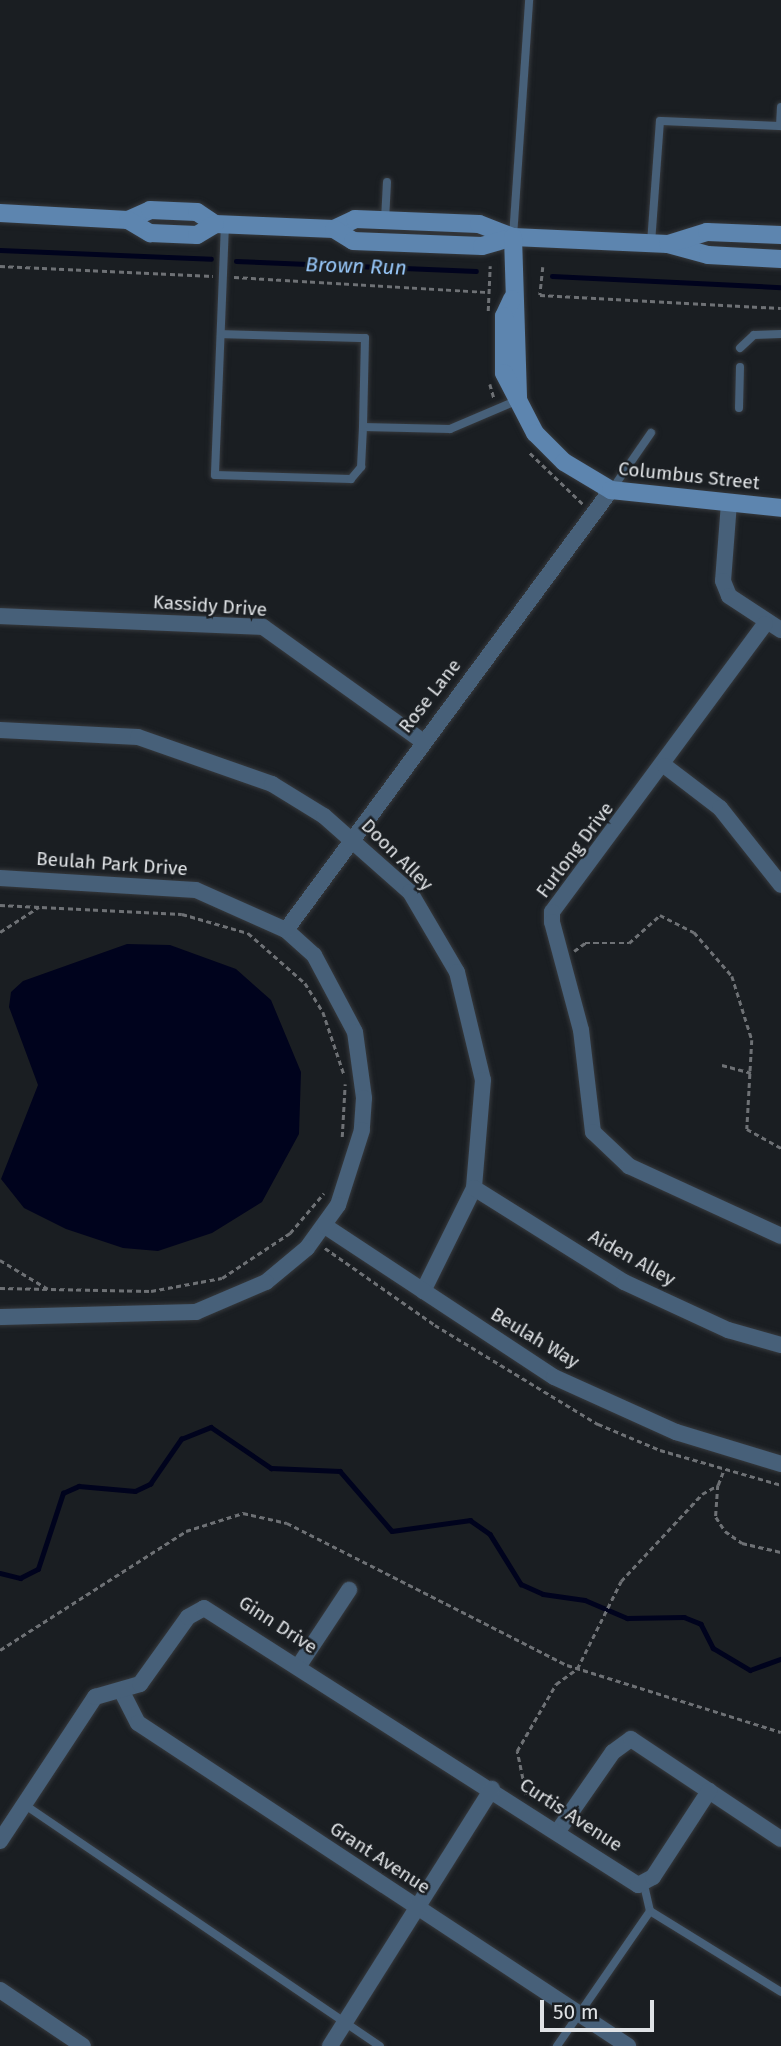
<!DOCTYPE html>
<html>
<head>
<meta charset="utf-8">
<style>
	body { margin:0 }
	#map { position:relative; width:781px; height:2046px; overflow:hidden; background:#1a1e22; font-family:"Fira Sans",sans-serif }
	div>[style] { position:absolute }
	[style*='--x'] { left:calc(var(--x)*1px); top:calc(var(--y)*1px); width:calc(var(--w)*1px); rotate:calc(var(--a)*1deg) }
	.water>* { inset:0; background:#00031d }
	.stream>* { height:4.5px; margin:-2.25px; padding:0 2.25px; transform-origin:2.25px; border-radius:2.25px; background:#00031d }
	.path>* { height:2.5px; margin-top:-1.25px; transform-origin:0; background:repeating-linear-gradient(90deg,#6e7175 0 5px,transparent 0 8.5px) }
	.roads { filter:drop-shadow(0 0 2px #36393d) drop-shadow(0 0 2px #36393d) }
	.lane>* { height:8px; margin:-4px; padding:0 4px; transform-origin:4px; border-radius:4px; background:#476079 }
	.street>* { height:16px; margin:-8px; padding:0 8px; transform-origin:8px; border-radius:8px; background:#476079 }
	.secondary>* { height:18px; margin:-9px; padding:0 9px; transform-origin:9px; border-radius:9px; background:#5d85af }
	span { translate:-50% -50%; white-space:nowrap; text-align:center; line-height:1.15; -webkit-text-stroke:5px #1a1e22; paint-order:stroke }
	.street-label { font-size:19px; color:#dfe2e5 }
	.water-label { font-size:21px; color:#98c8fa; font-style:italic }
	.scale { position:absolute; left:540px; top:2000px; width:114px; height:32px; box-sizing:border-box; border:4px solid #dfe2e5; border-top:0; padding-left:9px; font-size:21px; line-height:24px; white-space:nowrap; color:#dfe2e5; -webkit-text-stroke:5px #1a1e22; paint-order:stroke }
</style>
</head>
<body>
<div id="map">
	<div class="water">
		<div style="clip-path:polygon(127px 944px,170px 945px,236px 969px,271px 1000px,301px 1072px,299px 1134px,262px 1202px,212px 1233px,158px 1251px,123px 1248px,66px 1229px,24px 1208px,1px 1179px,38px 1085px,9px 1007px,11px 992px,23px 981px)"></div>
	</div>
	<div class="stream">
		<div style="--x:0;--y:250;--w:211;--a:2.4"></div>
		<div style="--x:236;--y:261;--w:240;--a:2.4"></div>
		<div style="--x:552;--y:276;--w:229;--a:2.8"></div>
		<div style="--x:0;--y:1573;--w:21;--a:14"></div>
		<div style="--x:20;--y:1578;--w:20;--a:-27"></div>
		<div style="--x:38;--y:1569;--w:80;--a:-71.8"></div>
		<div style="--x:63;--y:1493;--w:17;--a:-24"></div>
		<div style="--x:79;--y:1486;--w:56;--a:5.1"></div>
		<div style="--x:135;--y:1491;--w:17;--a:-25"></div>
		<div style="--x:150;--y:1484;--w:55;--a:-55.4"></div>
		<div style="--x:181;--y:1439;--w:32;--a:-22"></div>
		<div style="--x:211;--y:1427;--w:73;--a:34.3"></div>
		<div style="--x:271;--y:1468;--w:69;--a:2.5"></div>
		<div style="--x:340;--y:1471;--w:79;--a:49.1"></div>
		<div style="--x:392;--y:1531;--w:79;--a:-8"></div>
		<div style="--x:470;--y:1520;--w:24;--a:35"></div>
		<div style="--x:490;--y:1534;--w:59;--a:58.2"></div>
		<div style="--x:521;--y:1584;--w:24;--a:24"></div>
		<div style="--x:543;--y:1594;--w:42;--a:8.1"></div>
		<div style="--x:585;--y:1600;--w:46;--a:23.2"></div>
		<div style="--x:627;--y:1618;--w:57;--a:-1"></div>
		<div style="--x:684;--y:1617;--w:18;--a:22"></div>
		<div style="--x:701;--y:1624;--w:27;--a:63"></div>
		<div style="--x:713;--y:1648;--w:43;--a:30.7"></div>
		<div style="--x:750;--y:1670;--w:33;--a:-20"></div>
	</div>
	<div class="path">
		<div style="--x:0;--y:266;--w:213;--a:2.7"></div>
		<div style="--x:543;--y:267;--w:28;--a:96"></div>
		<div style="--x:540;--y:295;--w:241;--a:3.1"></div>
		<div style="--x:234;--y:277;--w:255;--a:3.4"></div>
		<div style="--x:488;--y:311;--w:45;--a:-87.5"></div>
		<div style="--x:490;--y:384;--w:15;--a:74"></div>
		<div style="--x:530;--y:453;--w:74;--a:43.9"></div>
		<div style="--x:0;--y:905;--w:182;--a:2.8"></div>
		<div style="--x:182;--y:914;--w:69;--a:16.1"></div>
		<div style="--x:248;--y:933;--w:76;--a:41.3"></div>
		<div style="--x:305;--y:983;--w:34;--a:58"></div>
		<div style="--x:323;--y:1012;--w:65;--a:71.3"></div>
		<div style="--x:0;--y:932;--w:46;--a:-32.7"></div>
		<div style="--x:574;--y:951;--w:14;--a:-36"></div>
		<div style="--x:585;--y:943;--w:44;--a:0"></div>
		<div style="--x:629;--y:943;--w:42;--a:-42.1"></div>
		<div style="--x:660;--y:915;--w:38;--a:27"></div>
		<div style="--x:694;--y:932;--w:58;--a:49.2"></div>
		<div style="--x:732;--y:976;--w:67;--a:72.6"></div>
		<div style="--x:752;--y:1040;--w:89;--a:93.2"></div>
		<div style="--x:747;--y:1129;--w:39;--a:29"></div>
		<div style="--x:722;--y:1065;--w:30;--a:15"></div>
		<div style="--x:342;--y:1137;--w:53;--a:-86.8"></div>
		<div style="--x:325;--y:1248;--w:134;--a:35"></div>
		<div style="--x:435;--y:1325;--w:191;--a:31.3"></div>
		<div style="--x:598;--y:1424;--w:67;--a:22.8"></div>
		<div style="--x:660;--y:1450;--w:126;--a:16.1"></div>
		<div style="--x:0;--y:1260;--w:56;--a:31.1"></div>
		<div style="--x:0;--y:1288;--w:151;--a:1.1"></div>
		<div style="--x:151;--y:1291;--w:72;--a:-10.4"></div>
		<div style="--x:222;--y:1278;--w:82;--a:-33.5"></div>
		<div style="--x:290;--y:1233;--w:52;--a:-49.6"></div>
		<div style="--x:718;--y:1485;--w:32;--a:94"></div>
		<div style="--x:716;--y:1517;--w:17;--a:57"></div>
		<div style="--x:725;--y:1531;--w:21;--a:35"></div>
		<div style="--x:742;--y:1543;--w:40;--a:13"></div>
		<div style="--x:0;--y:1650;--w:221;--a:-32.6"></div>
		<div style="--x:186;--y:1531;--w:60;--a:-17.5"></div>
		<div style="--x:243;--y:1513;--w:45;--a:12.8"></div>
		<div style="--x:287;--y:1523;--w:314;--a:26.9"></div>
		<div style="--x:567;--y:1665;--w:224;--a:17.4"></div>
		<div style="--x:526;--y:1795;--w:45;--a:-101.6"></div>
		<div style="--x:517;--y:1751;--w:78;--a:-59.8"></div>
		<div style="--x:556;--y:1684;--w:26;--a:-36"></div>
		<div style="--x:577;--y:1669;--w:98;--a:-63.4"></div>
		<div style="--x:621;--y:1581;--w:119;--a:-47"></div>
		<div style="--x:702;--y:1494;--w:18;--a:-29"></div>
		<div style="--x:718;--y:1485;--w:14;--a:-69"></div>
	</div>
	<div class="roads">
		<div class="lane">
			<div style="--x:780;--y:126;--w:19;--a:-87"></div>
			<div style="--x:385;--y:220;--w:38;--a:-87"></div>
			<div style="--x:225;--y:224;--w:251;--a:92.3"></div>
			<div style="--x:215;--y:475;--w:136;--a:1.7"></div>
			<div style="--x:351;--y:479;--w:16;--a:-50"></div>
			<div style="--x:361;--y:467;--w:40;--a:-87.1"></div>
			<div style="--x:363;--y:427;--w:87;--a:1.3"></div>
			<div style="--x:450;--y:429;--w:74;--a:-23.1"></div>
			<div style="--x:513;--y:237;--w:238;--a:-86.1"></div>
			<div style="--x:651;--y:243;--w:122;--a:-85.8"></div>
			<div style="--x:660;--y:121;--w:121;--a:2.4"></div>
			<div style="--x:221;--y:334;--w:144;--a:1.6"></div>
			<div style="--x:365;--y:338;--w:89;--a:91.3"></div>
			<div style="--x:740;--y:348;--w:19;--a:-43"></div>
			<div style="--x:754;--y:335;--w:27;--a:-2"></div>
			<div style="--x:739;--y:408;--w:41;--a:-88.6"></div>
			<div style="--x:613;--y:488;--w:67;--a:-55.4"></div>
			<div style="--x:25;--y:1805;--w:429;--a:34.2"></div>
			<div style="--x:644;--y:1885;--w:27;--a:77"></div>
			<div style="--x:557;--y:2046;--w:164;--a:-55.4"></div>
			<div style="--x:650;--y:1911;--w:154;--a:31.7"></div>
		</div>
		<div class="street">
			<div style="--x:729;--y:503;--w:78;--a:94.4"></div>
			<div style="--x:723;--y:581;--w:16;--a:68"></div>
			<div style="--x:729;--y:596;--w:62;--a:33.2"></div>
			<div style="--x:0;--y:616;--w:263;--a:2.4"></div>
			<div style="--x:263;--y:627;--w:196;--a:35.6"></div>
			<div style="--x:765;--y:624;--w:358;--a:126.5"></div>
			<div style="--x:552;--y:912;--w:10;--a:90"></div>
			<div style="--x:552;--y:922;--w:112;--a:75"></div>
			<div style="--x:581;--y:1030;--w:103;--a:83.3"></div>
			<div style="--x:593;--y:1132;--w:50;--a:43.4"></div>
			<div style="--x:629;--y:1166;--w:167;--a:24.7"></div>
			<div style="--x:0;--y:730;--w:138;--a:2.9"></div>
			<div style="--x:138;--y:737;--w:142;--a:19.3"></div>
			<div style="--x:272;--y:784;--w:61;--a:31.6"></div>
			<div style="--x:324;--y:816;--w:115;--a:41.5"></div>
			<div style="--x:410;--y:892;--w:93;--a:59.6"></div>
			<div style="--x:457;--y:972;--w:111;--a:76.5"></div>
			<div style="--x:483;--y:1080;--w:108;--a:94.8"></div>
			<div style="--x:474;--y:1188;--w:115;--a:116.3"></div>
			<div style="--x:665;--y:766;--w:69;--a:37.4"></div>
			<div style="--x:720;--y:808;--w:98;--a:51.6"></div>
			<div style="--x:0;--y:878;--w:196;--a:3.5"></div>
			<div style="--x:196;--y:890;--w:98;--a:24"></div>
			<div style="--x:286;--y:930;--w:38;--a:42"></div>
			<div style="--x:314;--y:955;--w:87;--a:62"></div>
			<div style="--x:355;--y:1032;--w:67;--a:82.2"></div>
			<div style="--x:364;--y:1098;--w:32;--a:94"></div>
			<div style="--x:362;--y:1130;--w:79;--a:107.7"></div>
			<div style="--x:338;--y:1205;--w:53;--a:125.8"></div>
			<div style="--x:307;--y:1248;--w:53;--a:140.3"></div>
			<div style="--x:266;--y:1282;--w:76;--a:156.8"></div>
			<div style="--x:196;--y:1312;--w:196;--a:178.5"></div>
			<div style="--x:286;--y:930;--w:547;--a:-53.55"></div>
			<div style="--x:474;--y:1188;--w:177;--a:32.1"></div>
			<div style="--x:624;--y:1282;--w:115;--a:24.8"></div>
			<div style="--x:728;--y:1330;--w:55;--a:15.8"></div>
			<div style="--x:325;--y:1226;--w:274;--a:33.4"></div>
			<div style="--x:554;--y:1377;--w:134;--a:24.3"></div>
			<div style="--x:676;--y:1432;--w:110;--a:16.9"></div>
			<div style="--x:300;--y:1664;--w:89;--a:-56.5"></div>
			<div style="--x:122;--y:1692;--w:35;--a:63"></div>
			<div style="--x:138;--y:1723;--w:587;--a:33.39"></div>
			<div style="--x:558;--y:1831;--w:96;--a:-55.2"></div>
			<div style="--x:613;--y:1752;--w:22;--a:-36"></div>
			<div style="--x:631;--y:1739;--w:180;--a:33.7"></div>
			<div style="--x:0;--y:1841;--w:173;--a:-56.6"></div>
			<div style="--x:95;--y:1697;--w:47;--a:-16.1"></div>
			<div style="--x:140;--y:1684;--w:82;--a:-54.4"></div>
			<div style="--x:188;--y:1617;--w:18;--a:-29"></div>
			<div style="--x:204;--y:1608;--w:515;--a:32.55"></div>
			<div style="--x:638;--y:1885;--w:17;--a:-28"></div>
			<div style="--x:653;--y:1877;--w:103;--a:-56.9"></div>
			<div style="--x:0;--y:1990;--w:100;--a:34"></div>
			<div style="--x:330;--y:2046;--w:304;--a:-57.8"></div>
		</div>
		<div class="secondary">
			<div style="--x:0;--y:213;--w:128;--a:3.1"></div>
			<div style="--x:128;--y:220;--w:24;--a:-24"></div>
			<div style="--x:150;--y:210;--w:47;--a:2.4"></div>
			<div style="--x:197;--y:212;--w:22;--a:34"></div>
			<div style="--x:215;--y:224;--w:119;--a:2.4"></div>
			<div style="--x:334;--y:229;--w:23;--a:-25"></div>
			<div style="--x:355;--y:219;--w:124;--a:2.3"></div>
			<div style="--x:479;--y:224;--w:36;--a:21"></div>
			<div style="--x:513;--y:237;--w:155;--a:2.6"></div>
			<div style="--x:668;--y:244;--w:41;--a:15.4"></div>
			<div style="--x:708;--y:255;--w:73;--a:3.1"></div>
			<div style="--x:128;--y:220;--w:26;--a:31"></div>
			<div style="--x:150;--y:233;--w:47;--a:2.4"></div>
			<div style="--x:197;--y:235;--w:21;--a:-31"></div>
			<div style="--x:334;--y:229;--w:22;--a:32"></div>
			<div style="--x:353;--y:241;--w:129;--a:2.2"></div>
			<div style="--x:482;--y:246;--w:32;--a:-16"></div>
			<div style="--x:513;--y:237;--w:163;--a:88.2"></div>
			<div style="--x:668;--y:244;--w:41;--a:-17.1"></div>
			<div style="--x:707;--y:232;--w:74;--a:2.3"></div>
			<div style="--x:512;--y:299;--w:19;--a:115"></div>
			<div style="--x:504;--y:316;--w:57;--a:90"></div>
			<div style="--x:504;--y:373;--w:68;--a:62.7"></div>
			<div style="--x:535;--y:433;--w:41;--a:45"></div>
			<div style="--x:564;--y:462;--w:55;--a:30.8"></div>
			<div style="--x:611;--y:490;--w:171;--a:6"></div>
		</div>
	</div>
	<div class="street-label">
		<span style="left:689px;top:476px;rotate:6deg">Columbus Street</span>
		<span style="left:210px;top:606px;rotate:4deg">Kassidy Drive</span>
		<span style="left:430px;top:696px;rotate:-52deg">Rose Lane</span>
		<span style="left:575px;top:850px;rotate:-53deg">Furlong Drive</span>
		<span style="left:397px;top:855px;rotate:45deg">Doon Alley</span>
		<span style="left:112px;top:864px;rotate:4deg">Beulah Park Drive</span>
		<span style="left:632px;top:1258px;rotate:29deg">Aiden Alley</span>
		<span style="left:535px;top:1338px;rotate:31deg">Beulah Way</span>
		<span style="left:278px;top:1625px;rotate:33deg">Ginn Drive</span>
		<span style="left:571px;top:1815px;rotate:33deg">Curtis Avenue</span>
		<span style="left:380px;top:1858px;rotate:33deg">Grant Avenue</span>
	</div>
	<div class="water-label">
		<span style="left:356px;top:266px;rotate:2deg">Brown Run</span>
	</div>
	<div class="scale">50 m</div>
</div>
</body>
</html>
